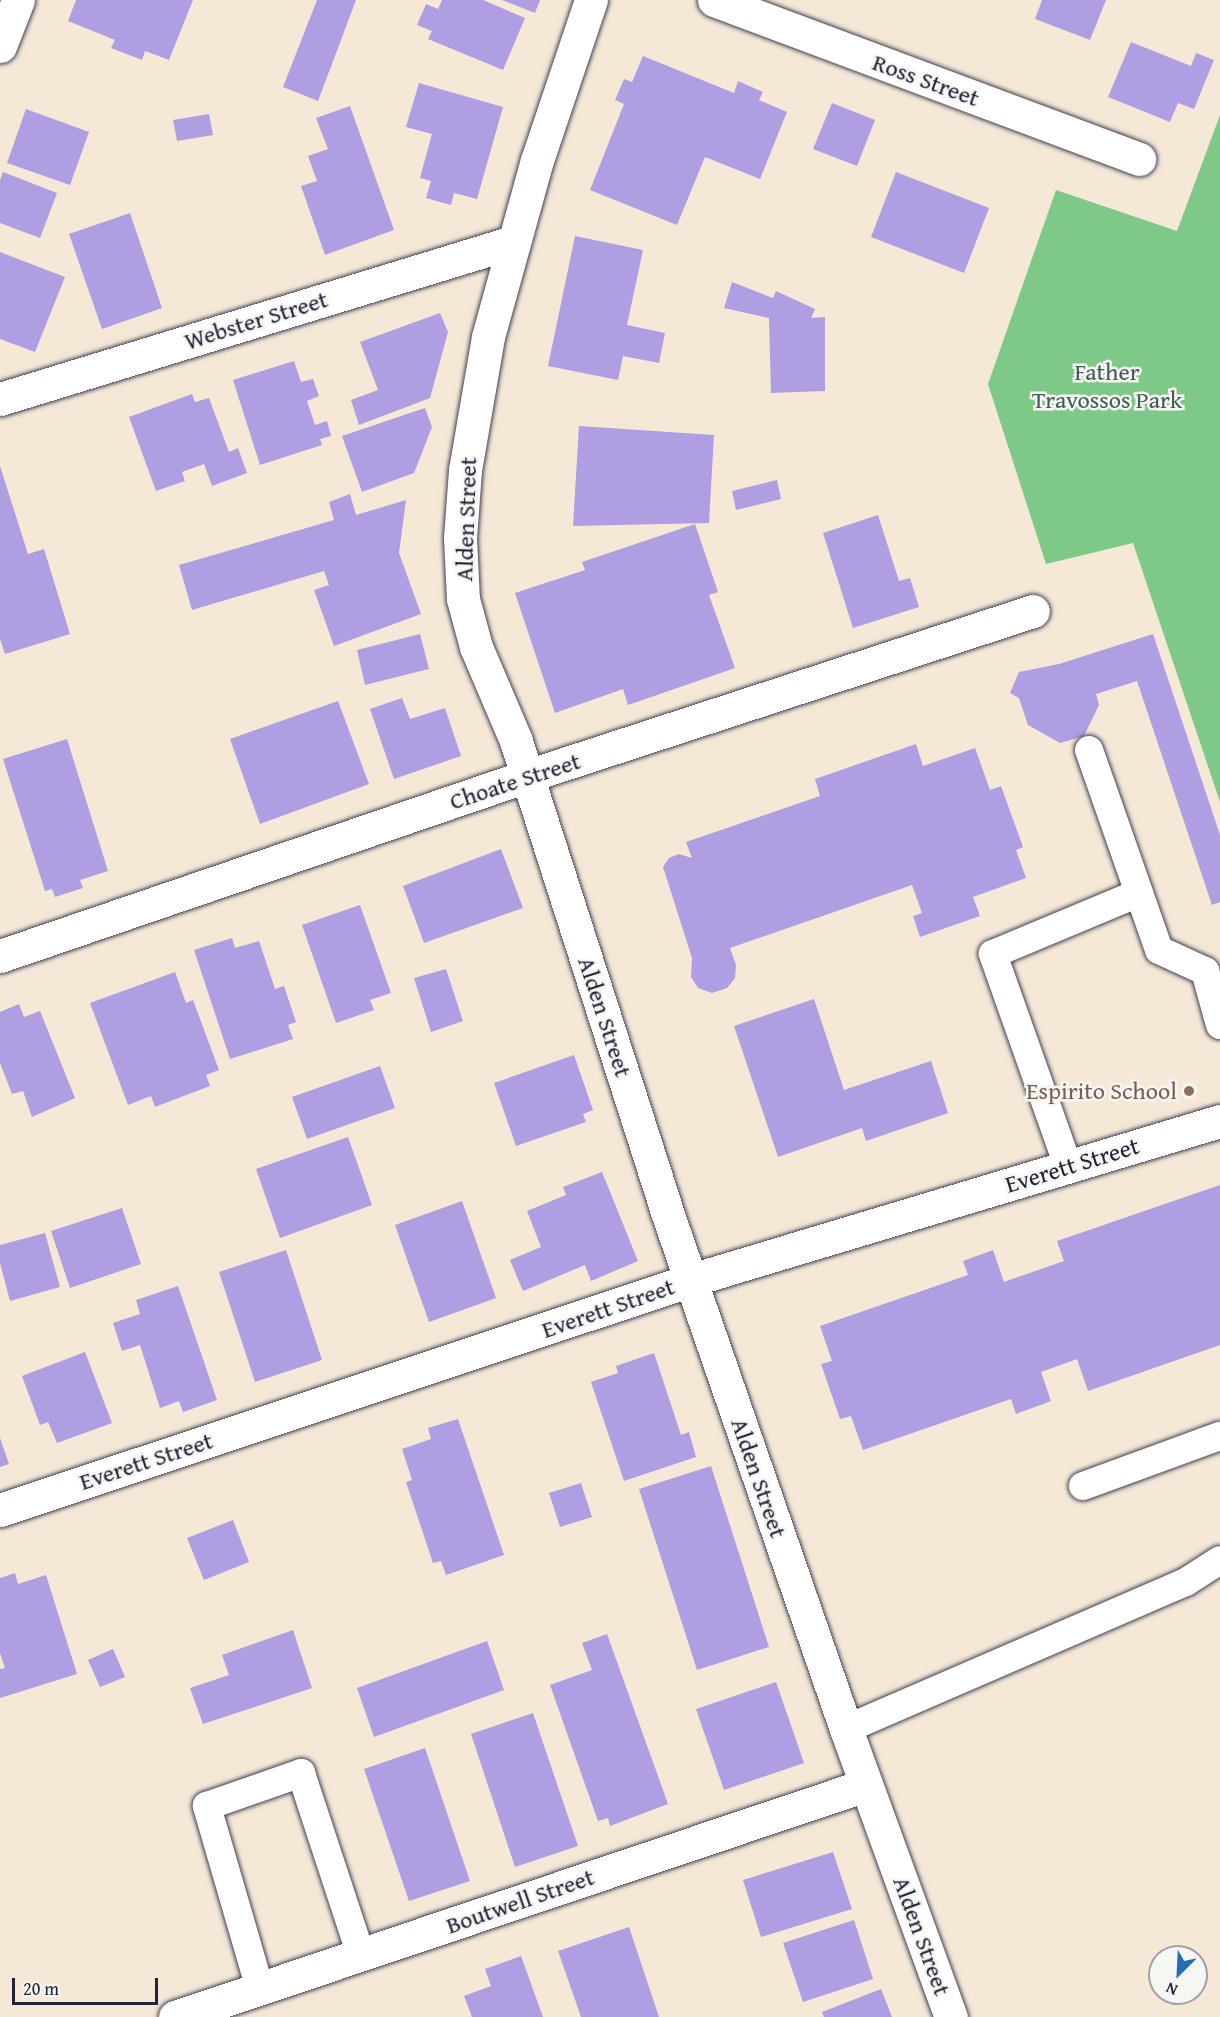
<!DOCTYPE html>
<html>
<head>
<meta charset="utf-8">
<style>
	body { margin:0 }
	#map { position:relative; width:1220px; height:2017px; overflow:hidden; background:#f5e8d7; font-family:"Gentium Book Plus",serif }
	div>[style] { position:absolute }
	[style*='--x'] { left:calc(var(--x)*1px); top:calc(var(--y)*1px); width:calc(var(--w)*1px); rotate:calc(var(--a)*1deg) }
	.green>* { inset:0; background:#7ec987 }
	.building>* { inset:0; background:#af9ee1 }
	.roads { filter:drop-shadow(0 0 2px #424052) drop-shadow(0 0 2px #424052) }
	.lane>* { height:28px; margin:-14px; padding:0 14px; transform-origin:14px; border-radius:14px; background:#fff }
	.street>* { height:33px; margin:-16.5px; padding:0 16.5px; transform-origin:16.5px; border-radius:16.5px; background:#fff }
	.dots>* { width:16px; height:16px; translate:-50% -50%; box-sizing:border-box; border:3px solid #f6f6f2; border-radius:50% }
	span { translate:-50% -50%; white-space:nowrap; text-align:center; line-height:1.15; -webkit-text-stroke:5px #f6f6f2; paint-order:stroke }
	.street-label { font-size:24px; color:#22223b }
	.park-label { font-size:24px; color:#425c56 }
	.education-label { font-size:24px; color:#785e54 }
	.right { translate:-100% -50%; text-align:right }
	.north { position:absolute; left:1148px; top:1945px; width:60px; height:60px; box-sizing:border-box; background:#f6f6f2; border:2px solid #a1a1a9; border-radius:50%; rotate:204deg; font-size:16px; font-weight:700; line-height:24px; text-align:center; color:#22223b }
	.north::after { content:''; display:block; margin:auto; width:21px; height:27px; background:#1f6fb2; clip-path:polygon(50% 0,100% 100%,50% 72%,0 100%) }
	.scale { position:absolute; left:12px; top:1978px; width:146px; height:27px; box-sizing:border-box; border:3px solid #22223b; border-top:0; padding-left:8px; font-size:18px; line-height:21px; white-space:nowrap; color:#22223b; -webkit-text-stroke:4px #f6f6f2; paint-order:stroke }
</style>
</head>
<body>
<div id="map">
	<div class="green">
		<div style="clip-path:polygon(1220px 115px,1220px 802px,1133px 543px,1046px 564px,988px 384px,1056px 190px,1177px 231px)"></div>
	</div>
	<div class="building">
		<div style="clip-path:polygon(76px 0,193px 0,169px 60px,145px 51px,142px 60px,111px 48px,115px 40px,68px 21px)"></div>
		<div style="clip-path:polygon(317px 0,356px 0,318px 101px,283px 87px)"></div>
		<div style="clip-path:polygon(442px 0,483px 0,525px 18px,503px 70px,428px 39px,432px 31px,417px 25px,426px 4px,438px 9px)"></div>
		<div style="clip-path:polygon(502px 0,540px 0,535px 13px)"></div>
		<div style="clip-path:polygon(1042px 0,1106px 0,1090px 40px,1035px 19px)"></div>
		<div style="clip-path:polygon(1131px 42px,1191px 66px,1196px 53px,1214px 60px,1194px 109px,1178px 103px,1170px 122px,1108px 97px)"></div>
		<div style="clip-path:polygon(643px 56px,734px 93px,738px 81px,763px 92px,759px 100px,787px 112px,760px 179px,705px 157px,677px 225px,590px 190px,624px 104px,615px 100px,624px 79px,632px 82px)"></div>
		<div style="clip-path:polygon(419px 83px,503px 107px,477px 199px,454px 193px,451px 205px,426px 198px,431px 181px,420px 178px,432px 134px,406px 127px)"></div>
		<div style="clip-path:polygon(832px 103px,875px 120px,857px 166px,813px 149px)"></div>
		<div style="clip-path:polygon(350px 106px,394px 230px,325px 255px,301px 186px,317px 181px,308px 156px,328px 149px,316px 118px)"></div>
		<div style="clip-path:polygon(26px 109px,89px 132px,70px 185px,7px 163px)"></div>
		<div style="clip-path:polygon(209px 114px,213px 135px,177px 141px,173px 120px)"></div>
		<div style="clip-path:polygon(3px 172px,57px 193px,40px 238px,0 223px,0 180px)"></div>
		<div style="clip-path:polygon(896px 172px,989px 208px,964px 273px,871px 237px)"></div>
		<div style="clip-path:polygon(130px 213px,162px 308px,102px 329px,69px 234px)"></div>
		<div style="clip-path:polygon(575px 236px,643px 250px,627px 325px,665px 333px,659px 363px,623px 356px,618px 380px,548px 366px)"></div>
		<div style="clip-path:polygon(0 252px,65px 277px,35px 352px,0 339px)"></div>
		<div style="clip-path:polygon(732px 282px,773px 298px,776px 291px,815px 309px,811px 318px,825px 317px,825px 391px,771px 393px,769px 318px,724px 308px)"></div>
		<div style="clip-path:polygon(440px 313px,448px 332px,430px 398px,359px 425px,351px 400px,378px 390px,360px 342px)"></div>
		<div style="clip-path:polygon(294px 361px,301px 382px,313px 379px,319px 396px,307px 401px,315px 425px,327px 421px,331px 436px,320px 439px,322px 445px,260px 465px,233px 380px)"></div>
		<div style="clip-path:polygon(192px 394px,195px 402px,209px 398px,229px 452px,238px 448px,247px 473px,212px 486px,204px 464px,182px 472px,185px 481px,156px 491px,129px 417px)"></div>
		<div style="clip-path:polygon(425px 408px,432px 427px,414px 473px,362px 492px,342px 436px)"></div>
		<div style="clip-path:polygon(579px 426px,714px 435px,709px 523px,573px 526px)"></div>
		<div style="clip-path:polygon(0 466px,28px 554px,44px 549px,70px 634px,5px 654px,0 639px)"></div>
		<div style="clip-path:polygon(777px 480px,781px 499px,736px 510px,732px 491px)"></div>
		<div style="clip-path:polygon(350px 494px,356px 515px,406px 500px,399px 553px,421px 614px,334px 646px,314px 590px,329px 585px,324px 571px,192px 610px,179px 565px,334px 520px,329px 502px)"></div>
		<div style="clip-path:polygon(878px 515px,899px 581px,910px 578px,919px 607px,853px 628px,823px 533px)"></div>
		<div style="clip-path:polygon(695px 524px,718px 592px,709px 595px,735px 668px,628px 705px,623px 689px,555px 713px,515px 593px,585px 570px,582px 562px)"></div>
		<div style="clip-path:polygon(420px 634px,429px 669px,365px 685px,357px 650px)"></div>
		<div style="clip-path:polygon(1153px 634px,1220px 835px,1220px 902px,1212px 905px,1137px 681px,1096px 694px,1099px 705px,1084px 736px,1060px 743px,1028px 725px,1019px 698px,1010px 693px,1019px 672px,1059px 664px)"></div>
		<div style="clip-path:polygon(402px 698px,410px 719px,445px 708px,461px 756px,394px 779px,370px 709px)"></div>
		<div style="clip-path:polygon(338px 701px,369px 784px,260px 824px,230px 739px)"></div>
		<div style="clip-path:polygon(67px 739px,108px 871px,80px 880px,83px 888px,55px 897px,52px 889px,45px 891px,3px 759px)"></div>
		<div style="clip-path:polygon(916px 744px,923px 766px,975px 748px,990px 790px,1001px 786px,1023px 847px,1016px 850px,1026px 878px,973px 897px,980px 916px,920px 937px,913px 916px,922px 913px,912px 885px,730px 948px,736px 965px,735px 978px,727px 988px,712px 993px,698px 988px,691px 977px,692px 958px,663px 867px,669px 858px,679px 854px,692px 858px,686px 842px,820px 796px,815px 779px)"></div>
		<div style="clip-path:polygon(501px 849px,523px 908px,424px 943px,403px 886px)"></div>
		<div style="clip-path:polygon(360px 905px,391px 993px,370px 1000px,374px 1010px,336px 1023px,302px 925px)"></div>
		<div style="clip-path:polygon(232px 938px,235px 948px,259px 941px,275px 989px,284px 986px,296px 1022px,288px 1025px,293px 1039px,230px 1059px,194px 950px)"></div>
		<div style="clip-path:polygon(446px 969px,463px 1021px,431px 1032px,414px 978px)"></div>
		<div style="clip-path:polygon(175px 972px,186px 1003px,193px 1000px,219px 1070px,206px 1075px,210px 1086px,155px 1107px,151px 1096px,128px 1105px,90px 1003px)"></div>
		<div style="clip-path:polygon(814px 999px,844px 1090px,931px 1061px,948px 1113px,866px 1141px,862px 1128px,778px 1157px,734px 1026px)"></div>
		<div style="clip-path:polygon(19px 1004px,24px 1017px,40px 1011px,75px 1098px,32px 1117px,23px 1091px,12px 1094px,0 1063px,0 1012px)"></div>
		<div style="clip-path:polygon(574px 1055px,593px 1110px,583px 1114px,586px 1122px,516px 1146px,494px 1083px)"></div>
		<div style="clip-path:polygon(380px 1066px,395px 1108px,307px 1139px,292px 1097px)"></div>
		<div style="clip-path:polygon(348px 1137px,372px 1205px,280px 1238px,256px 1169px)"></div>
		<div style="clip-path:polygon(602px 1172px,638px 1261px,591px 1281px,585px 1265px,523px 1291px,510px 1260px,541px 1247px,527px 1211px,566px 1195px,563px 1187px)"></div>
		<div style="clip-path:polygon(1220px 1185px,1220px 1345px,1088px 1391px,1077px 1359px,1041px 1372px,1051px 1401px,1016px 1414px,1011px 1399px,863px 1450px,851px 1416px,840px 1419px,821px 1364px,832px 1361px,820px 1326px,968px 1275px,963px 1261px,993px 1250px,1004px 1282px,1064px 1261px,1057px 1241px)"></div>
		<div style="clip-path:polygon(462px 1201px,496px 1298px,429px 1322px,395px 1225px)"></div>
		<div style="clip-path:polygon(122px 1208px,141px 1264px,70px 1288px,51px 1231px)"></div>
		<div style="clip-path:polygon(45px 1233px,60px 1287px,10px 1301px,0 1263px,0 1245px)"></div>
		<div style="clip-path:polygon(286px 1250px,322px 1360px,255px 1382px,219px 1272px)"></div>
		<div style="clip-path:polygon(178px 1286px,217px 1400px,183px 1412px,179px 1401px,160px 1408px,140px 1345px,122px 1351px,113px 1323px,140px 1314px,136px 1300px)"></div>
		<div style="clip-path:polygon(85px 1352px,112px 1423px,57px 1443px,48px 1422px,40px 1425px,22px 1376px)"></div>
		<div style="clip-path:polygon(654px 1353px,681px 1435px,689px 1432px,696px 1457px,624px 1481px,591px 1382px,618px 1373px,616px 1366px)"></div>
		<div style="clip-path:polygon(458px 1419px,504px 1555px,446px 1575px,441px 1561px,433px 1563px,406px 1482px,412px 1480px,402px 1449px,431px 1439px,428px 1428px)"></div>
		<div style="clip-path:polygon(0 1438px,9px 1464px,0 1467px)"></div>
		<div style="clip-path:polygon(711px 1466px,769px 1647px,697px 1670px,639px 1489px)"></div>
		<div style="clip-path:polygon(581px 1483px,592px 1517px,560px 1527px,549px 1493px)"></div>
		<div style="clip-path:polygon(233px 1520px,249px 1562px,204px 1580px,187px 1538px)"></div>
		<div style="clip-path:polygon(15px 1573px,18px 1584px,46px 1575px,77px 1674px,0 1698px,0 1669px,5px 1668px,0 1653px,0 1578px)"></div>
		<div style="clip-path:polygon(293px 1630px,312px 1688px,203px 1724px,190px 1688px,229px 1675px,222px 1655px)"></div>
		<div style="clip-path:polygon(607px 1634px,668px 1804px,610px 1826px,608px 1818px,598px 1821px,550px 1685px,592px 1670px,582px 1643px)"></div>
		<div style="clip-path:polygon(487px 1641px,504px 1690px,374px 1737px,357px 1688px)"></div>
		<div style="clip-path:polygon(113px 1649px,125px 1677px,100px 1687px,88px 1660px)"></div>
		<div style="clip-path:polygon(776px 1682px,804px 1763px,724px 1790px,696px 1709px)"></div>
		<div style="clip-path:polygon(533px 1713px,578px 1846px,515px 1867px,471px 1734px)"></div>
		<div style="clip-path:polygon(425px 1748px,470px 1881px,409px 1901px,364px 1769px)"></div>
		<div style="clip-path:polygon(833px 1852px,852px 1909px,761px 1937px,743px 1880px)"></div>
		<div style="clip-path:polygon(854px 1920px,873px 1979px,803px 2002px,783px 1943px)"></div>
		<div style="clip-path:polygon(629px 1927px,659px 2017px,581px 2017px,558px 1951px)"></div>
		<div style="clip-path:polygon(521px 1956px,543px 2017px,472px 2017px,464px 1996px,491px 1986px,485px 1969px)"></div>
		<div style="clip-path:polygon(881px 1989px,892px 2017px,824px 2017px,822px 2012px)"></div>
	</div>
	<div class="roads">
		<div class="lane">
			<div style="--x:1089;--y:750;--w:212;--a:70.7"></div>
			<div style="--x:1159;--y:950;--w:51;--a:24.5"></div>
			<div style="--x:1205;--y:971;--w:56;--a:74.5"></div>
			<div style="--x:1068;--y:1166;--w:225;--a:-109.5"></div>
			<div style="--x:993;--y:954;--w:158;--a:-22.7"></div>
			<div style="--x:1083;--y:1486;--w:146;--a:-20.1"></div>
			<div style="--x:846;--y:1729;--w:370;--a:-23.4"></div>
			<div style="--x:1186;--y:1582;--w:40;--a:-32.9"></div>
			<div style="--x:260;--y:1989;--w:191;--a:-106.2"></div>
			<div style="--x:207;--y:1806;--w:100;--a:-19.3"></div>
			<div style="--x:301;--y:1773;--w:192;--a:71.8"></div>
		</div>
		<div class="street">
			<div style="--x:591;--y:0;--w:169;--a:108.6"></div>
			<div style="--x:537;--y:160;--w:184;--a:105.5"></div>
			<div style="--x:488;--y:337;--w:135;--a:99.8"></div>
			<div style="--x:465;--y:470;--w:68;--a:94.2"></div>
			<div style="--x:460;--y:538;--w:61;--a:87.2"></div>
			<div style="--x:463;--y:599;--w:50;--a:74.8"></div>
			<div style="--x:476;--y:647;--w:102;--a:66.9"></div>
			<div style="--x:516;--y:741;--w:491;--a:72.2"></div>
			<div style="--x:666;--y:1209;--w:550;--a:70.91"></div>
			<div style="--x:846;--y:1729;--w:307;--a:70"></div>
			<div style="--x:714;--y:0;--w:454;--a:20.5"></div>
			<div style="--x:0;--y:46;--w:49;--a:-68.6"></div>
			<div style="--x:0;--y:399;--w:536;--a:-17.02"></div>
			<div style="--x:0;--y:956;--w:557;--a:-18.86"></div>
			<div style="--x:527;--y:776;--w:532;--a:-18.06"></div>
			<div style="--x:0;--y:1510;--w:728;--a:-18.41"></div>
			<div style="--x:691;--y:1280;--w:552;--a:-16.73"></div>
			<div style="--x:175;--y:2017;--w:729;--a:-18.56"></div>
		</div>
	</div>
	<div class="dots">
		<div style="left:1189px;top:1091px;background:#8d6e63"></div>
	</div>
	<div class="street-label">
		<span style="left:926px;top:80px;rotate:20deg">Ross Street</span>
		<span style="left:256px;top:320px;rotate:-17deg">Webster Street</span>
		<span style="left:466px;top:519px;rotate:-88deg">Alden Street</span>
		<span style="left:515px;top:781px;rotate:-18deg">Choate Street</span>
		<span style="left:605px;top:1017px;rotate:72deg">Alden Street</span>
		<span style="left:1072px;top:1165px;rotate:-17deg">Everett Street</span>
		<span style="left:608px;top:1308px;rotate:-19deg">Everett Street</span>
		<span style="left:146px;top:1461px;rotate:-18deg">Everett Street</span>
		<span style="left:759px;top:1478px;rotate:71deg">Alden Street</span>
		<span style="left:520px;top:1901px;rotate:-19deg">Boutwell Street</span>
		<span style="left:922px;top:1936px;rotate:70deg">Alden Street</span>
	</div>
	<div class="park-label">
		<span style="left:1107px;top:386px">Father<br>Travossos Park</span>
	</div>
	<div class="education-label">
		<span class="right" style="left:1177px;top:1091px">Espirito School</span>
	</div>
	<div class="north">N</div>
	<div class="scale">20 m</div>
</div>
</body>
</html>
